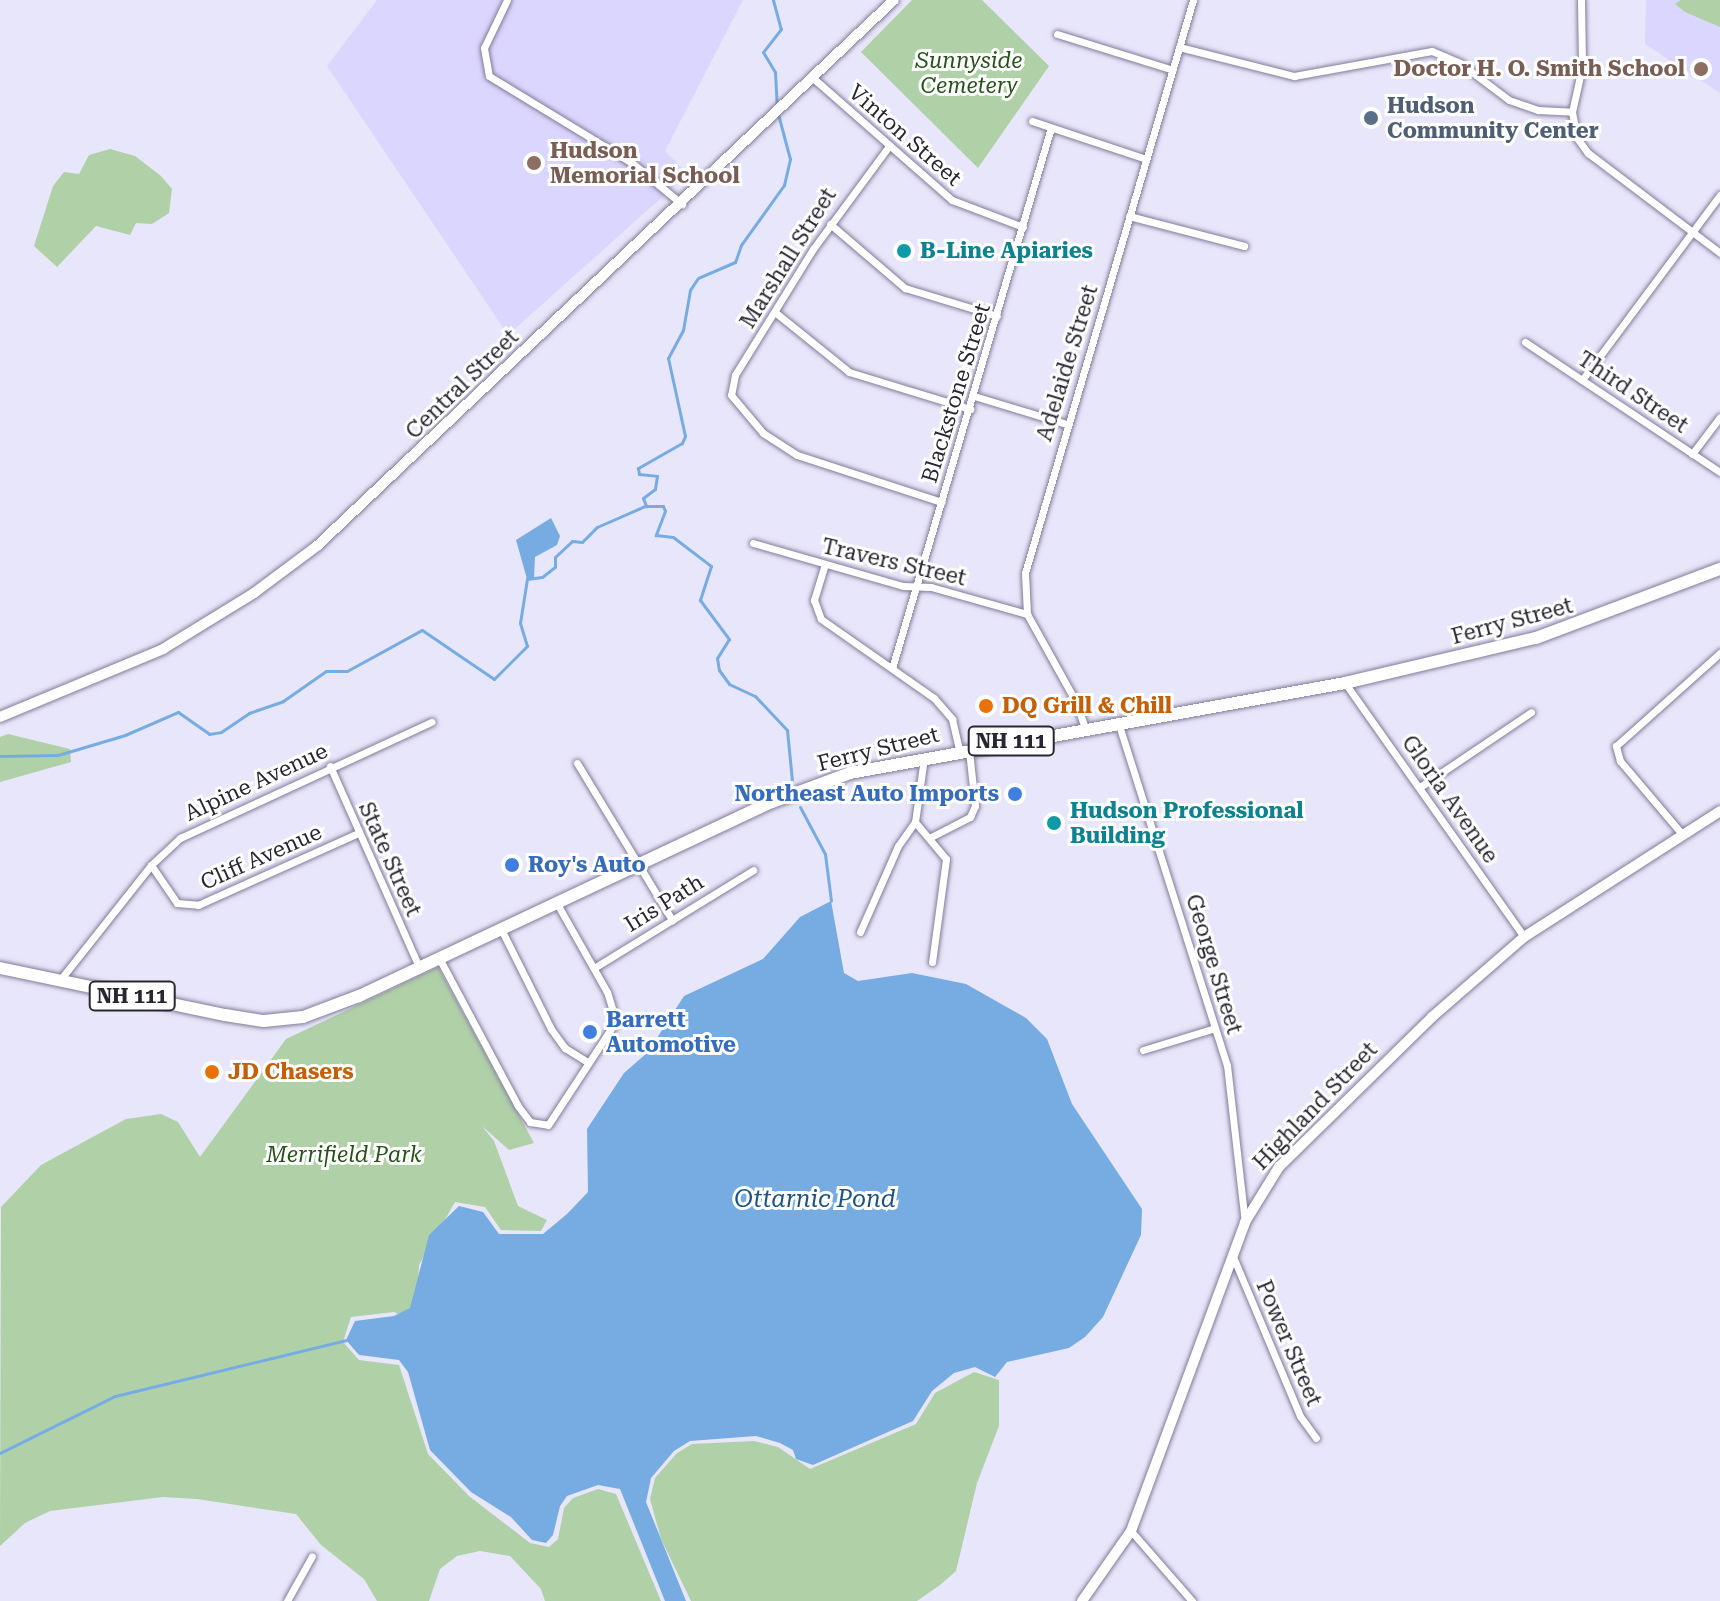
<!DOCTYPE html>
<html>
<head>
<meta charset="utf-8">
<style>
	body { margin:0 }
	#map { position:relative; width:1720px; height:1601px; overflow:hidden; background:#e8e6fa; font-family:"Roboto Serif",serif }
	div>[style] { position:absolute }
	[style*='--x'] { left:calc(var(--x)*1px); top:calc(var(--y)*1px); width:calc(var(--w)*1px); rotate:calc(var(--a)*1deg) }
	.built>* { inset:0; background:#dbd6fe }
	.green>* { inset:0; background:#b0d0a8 }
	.water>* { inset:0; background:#77ace3 }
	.stream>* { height:3px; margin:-1.5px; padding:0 1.5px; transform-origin:1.5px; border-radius:1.5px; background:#77ace3 }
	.roads { filter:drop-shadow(0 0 2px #817c9a) drop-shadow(0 0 2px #817c9a) }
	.street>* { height:7px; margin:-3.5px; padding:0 3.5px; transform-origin:3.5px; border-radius:3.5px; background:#fff }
	.secondary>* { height:10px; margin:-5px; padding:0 5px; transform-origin:5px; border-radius:5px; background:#fff }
	.primary>* { height:12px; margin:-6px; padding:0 6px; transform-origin:6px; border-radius:6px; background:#fff }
	.dots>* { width:22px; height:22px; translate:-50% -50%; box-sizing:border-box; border:4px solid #fff; border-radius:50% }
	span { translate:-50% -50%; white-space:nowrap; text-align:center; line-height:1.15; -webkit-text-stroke:6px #fff; paint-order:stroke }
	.shield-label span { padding:2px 6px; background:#fff; border:2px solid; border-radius:6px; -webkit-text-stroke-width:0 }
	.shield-label { font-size:20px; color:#282632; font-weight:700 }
	.park-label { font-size:22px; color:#265317; font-style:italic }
	.education-label { font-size:22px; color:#785e54; font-weight:700 }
	.right { translate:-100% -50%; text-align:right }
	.left { translate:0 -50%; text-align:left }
	.service-label { font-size:22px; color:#4e5e75; font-weight:700 }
	.street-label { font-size:22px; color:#282632 }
	.culture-label { font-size:22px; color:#0d838f; font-weight:700 }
	.food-label { font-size:22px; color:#c56008; font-weight:700 }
	.shop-label { font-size:22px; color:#366cbe; font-weight:700 }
	.water-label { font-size:24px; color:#1c5386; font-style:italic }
</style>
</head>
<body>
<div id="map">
	<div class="built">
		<div style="clip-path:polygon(377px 0,743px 0,665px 151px,688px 174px,508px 335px,327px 66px)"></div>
		<div style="clip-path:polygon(1646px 0,1720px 0,1720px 93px,1645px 44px)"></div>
	</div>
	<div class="green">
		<div style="clip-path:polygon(912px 0,982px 0,1049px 66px,978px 168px,861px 52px)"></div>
		<div style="clip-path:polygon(1681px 0,1720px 0,1720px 27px,1685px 12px,1675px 4px)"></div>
		<div style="clip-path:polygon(110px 149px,135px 156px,161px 176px,172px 189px,169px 213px,152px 224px,136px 223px,130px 235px,96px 226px,57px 267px,34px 246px,53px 186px,64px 172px,79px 174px,89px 155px)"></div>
		<div style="clip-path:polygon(8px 734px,70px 749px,71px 762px,0 782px,0 737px)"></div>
		<div style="clip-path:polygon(438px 967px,534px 1143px,509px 1150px,482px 1126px,494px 1141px,518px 1206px,547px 1220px,541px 1231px,501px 1230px,485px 1207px,455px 1202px,419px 1265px,417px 1306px,406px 1318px,394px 1312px,351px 1317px,343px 1342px,359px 1360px,399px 1365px,428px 1454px,469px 1496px,530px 1543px,549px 1547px,558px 1539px,564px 1508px,573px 1498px,598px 1489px,616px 1494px,661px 1601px,545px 1601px,541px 1589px,510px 1556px,480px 1551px,457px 1556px,440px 1569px,429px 1601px,377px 1601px,364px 1579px,321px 1545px,296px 1514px,197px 1499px,163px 1497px,50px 1511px,25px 1523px,0 1546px,1px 1207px,41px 1165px,126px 1119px,161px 1114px,178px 1122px,200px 1157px,286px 1039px)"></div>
		<div style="clip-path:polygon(974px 1372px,999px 1380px,999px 1426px,977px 1483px,956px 1571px,940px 1585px,917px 1601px,691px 1601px,661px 1539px,650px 1499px,655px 1478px,677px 1453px,692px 1444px,754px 1441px,778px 1447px,810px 1469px,916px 1424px,935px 1393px)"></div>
	</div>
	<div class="water">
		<div style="clip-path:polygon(551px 518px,560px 536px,557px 545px,535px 557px,534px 578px,527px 579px,516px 540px)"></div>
		<div style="clip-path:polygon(831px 901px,844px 973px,858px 981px,912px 973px,966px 984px,1026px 1018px,1047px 1039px,1072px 1104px,1142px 1209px,1141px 1235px,1103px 1317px,1085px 1337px,1069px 1348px,1007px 1362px,995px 1377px,975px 1367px,954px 1373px,932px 1391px,913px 1421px,813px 1465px,796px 1459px,793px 1450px,780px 1443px,756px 1436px,690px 1441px,674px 1451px,651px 1478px,646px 1502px,686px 1601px,665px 1601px,620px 1489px,598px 1485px,567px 1496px,560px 1506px,553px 1535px,546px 1543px,532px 1540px,511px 1517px,471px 1492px,430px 1450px,408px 1372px,399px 1360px,359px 1355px,346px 1340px,355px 1321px,394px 1316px,410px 1308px,429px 1235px,459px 1206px,483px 1212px,499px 1234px,543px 1234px,567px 1214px,588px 1192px,587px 1129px,624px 1073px,648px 1052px,684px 996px,763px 959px,800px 917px)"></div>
	</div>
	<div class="stream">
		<div style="--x:773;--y:0;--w:30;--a:75"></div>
		<div style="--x:781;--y:29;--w:29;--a:128"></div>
		<div style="--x:763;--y:52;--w:23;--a:59"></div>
		<div style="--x:775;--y:72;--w:34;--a:87"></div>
		<div style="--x:778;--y:114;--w:47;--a:75.1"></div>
		<div style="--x:790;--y:159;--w:27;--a:103"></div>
		<div style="--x:784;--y:185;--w:74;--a:125.6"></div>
		<div style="--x:741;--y:245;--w:18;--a:109"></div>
		<div style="--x:735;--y:262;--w:40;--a:156.6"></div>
		<div style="--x:698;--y:278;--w:14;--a:124"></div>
		<div style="--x:690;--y:290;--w:41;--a:99.9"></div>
		<div style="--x:683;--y:330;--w:32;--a:118"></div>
		<div style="--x:668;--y:358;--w:80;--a:77.7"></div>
		<div style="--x:685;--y:436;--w:8;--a:113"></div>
		<div style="--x:682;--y:443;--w:51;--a:150.4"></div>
		<div style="--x:638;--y:468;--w:6;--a:81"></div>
		<div style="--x:639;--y:474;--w:18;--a:6"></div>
		<div style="--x:657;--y:476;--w:13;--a:99"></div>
		<div style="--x:655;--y:489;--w:15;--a:143"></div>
		<div style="--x:643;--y:498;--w:9;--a:69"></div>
		<div style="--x:646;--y:506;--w:17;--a:0"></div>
		<div style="--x:663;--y:506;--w:5;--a:68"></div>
		<div style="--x:665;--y:511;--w:26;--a:111"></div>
		<div style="--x:656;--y:535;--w:17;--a:7"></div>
		<div style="--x:673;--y:537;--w:48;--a:37.3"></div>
		<div style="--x:711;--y:566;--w:36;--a:108"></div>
		<div style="--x:700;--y:600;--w:49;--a:53.4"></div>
		<div style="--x:729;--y:639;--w:22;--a:122"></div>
		<div style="--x:717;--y:658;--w:12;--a:81"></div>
		<div style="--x:719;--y:670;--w:17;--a:54"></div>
		<div style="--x:729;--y:684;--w:29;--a:25"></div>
		<div style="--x:755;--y:696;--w:47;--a:46.7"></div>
		<div style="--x:787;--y:730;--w:51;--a:84.4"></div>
		<div style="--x:0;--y:756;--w:58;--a:-1"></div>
		<div style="--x:58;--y:755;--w:70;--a:-16.6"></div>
		<div style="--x:125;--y:735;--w:58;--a:-23.5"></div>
		<div style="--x:178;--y:712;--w:38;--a:35"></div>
		<div style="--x:209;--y:734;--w:12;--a:-9"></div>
		<div style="--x:221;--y:732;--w:34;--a:-34"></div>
		<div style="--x:249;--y:713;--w:36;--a:-19"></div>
		<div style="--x:283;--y:701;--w:52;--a:-34.9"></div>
		<div style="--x:326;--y:671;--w:21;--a:0"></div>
		<div style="--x:347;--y:671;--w:85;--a:-28.7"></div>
		<div style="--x:422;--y:630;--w:87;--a:34.2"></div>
		<div style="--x:494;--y:679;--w:47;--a:-45"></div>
		<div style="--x:527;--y:646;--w:24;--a:-107"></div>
		<div style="--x:520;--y:623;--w:45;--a:-81"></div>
		<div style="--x:527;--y:579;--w:15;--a:-8"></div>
		<div style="--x:542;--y:577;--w:16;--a:-38"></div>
		<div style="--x:555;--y:567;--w:10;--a:-90"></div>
		<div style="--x:555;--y:557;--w:23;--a:-43"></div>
		<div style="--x:572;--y:541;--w:10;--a:6"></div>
		<div style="--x:582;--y:542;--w:21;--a:-45"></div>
		<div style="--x:597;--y:527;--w:52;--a:-23.6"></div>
		<div style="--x:800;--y:807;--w:53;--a:62"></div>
		<div style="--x:825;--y:854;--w:47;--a:82.7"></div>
		<div style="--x:0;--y:1453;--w:128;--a:-26.4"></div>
		<div style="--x:115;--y:1396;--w:238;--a:-13.6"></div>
	</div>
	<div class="roads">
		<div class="street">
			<div style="--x:507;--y:0;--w:53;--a:115.6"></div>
			<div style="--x:484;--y:48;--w:28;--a:80"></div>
			<div style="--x:489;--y:76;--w:167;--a:31.3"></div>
			<div style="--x:632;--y:163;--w:65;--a:39.4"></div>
			<div style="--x:1581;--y:0;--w:67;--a:89.1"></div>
			<div style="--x:1582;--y:67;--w:46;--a:102.5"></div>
			<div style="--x:1572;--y:112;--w:26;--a:79"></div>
			<div style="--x:1577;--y:138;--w:19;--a:54"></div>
			<div style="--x:1588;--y:153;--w:166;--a:37.1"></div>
			<div style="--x:1057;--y:34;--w:121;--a:17.2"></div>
			<div style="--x:1179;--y:47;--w:119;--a:14.2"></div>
			<div style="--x:1294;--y:76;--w:140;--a:-10.3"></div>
			<div style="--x:1432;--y:51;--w:30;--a:23"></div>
			<div style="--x:1460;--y:63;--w:61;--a:37.1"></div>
			<div style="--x:1509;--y:100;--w:31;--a:19"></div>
			<div style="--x:1538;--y:110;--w:34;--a:3"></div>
			<div style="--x:813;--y:78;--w:185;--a:41.3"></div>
			<div style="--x:952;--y:200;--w:76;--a:20.8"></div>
			<div style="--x:1032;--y:121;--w:120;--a:18.4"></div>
			<div style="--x:889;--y:146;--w:128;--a:126.4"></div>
			<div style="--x:813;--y:249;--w:148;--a:121.8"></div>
			<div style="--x:735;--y:375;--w:20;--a:101"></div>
			<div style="--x:731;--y:395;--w:50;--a:49.9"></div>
			<div style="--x:763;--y:433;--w:40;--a:32.9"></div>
			<div style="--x:797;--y:455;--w:152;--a:18"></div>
			<div style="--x:1129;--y:216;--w:119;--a:14.6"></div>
			<div style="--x:830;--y:224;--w:99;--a:40.5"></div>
			<div style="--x:905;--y:288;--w:96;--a:16.9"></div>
			<div style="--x:776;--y:313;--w:94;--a:38.9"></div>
			<div style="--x:849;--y:372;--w:127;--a:17"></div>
			<div style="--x:1525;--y:342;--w:234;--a:33.7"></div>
			<div style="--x:1582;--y:380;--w:231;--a:-53.3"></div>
			<div style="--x:974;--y:396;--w:97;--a:16.8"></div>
			<div style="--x:1692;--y:454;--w:46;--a:-52.9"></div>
			<div style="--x:753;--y:543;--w:156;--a:16"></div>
			<div style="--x:903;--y:586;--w:28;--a:2"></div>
			<div style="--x:931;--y:587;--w:100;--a:15.7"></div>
			<div style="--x:825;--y:564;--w:38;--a:107"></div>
			<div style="--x:814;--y:600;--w:20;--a:70"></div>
			<div style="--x:821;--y:619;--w:138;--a:35"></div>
			<div style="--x:934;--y:698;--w:28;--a:49"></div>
			<div style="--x:952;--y:719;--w:32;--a:77"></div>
			<div style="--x:893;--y:665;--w:557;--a:-73.62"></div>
			<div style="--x:1345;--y:683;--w:311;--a:54.8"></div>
			<div style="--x:1118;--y:722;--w:360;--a:72.4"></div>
			<div style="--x:1227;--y:1065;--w:158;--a:83.5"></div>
			<div style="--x:1085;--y:728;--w:28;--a:-109"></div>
			<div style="--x:1076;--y:702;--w:101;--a:-119.1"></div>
			<div style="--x:1027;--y:614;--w:41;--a:-92.8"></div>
			<div style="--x:1025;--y:573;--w:597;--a:-73.66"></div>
			<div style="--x:577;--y:763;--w:184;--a:58.8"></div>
			<div style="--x:330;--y:766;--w:220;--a:66.1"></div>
			<div style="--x:1420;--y:787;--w:134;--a:-34"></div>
			<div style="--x:915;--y:822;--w:48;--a:50"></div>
			<div style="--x:946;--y:859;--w:104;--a:97.7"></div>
			<div style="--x:1682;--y:834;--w:96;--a:-130.3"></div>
			<div style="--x:1620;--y:761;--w:16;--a:-105"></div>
			<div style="--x:1616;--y:746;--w:140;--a:-41.8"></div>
			<div style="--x:931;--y:837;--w:44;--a:-27.1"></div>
			<div style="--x:970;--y:817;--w:12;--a:-66"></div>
			<div style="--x:975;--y:806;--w:55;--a:-96.2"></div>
			<div style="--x:151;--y:865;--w:46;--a:55.6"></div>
			<div style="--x:177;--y:903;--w:21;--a:5"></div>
			<div style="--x:198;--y:905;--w:175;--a:-24.2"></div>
			<div style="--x:501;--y:929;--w:112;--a:63.4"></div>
			<div style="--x:551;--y:1029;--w:24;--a:54"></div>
			<div style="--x:565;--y:1048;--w:26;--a:32"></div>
			<div style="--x:860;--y:932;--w:94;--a:-66.2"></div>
			<div style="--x:898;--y:846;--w:29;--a:-55"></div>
			<div style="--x:915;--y:822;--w:65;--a:-82"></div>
			<div style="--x:439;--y:958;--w:168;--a:61.9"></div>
			<div style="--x:518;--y:1106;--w:20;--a:53"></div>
			<div style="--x:530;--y:1122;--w:18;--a:9"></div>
			<div style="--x:548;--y:1125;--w:124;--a:-56.8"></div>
			<div style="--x:616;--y:1021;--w:30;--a:-107"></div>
			<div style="--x:607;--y:992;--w:103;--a:-119.5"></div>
			<div style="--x:594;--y:968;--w:187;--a:-31.6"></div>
			<div style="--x:60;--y:980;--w:147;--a:-51.6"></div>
			<div style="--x:151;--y:865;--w:40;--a:-43"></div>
			<div style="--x:180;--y:838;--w:277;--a:-24.8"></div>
			<div style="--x:1143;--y:1050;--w:75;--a:-17"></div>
			<div style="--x:1234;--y:1259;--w:170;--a:67.2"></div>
			<div style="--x:1300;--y:1416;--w:27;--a:54"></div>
			<div style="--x:1131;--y:1531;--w:93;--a:48.9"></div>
			<div style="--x:287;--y:1601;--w:51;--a:-60.9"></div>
		</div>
		<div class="secondary">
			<div style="--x:0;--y:717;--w:177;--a:-22.6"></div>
			<div style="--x:163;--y:649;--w:107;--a:-31.6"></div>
			<div style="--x:254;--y:593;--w:79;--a:-36.7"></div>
			<div style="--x:317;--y:546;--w:794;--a:-43.42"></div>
			<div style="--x:1082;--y:1601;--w:85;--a:-55"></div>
			<div style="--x:1131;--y:1531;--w:329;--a:-69.7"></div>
			<div style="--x:1245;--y:1222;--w:65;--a:-58.3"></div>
			<div style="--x:1279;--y:1167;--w:214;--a:-44.4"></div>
			<div style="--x:1432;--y:1017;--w:122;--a:-41"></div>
			<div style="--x:1524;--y:937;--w:233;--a:-32.7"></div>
		</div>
		<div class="primary">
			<div style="--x:0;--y:968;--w:230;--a:11.8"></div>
			<div style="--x:225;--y:1015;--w:39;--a:9"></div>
			<div style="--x:264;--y:1021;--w:39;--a:-6"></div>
			<div style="--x:303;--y:1017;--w:60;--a:-20.6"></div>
			<div style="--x:359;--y:996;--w:448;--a:-25.2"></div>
			<div style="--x:764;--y:805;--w:92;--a:-20.4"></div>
			<div style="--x:850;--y:773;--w:503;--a:-10.3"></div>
			<div style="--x:1345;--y:683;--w:196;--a:-13.3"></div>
			<div style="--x:1536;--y:638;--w:197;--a:-20.6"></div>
		</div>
	</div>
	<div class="dots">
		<div style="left:1701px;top:69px;background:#8d6e63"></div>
		<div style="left:1371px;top:118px;background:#5c6f8a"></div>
		<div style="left:534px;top:163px;background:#8d6e63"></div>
		<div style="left:904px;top:251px;background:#0f9aa8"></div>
		<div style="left:986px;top:706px;background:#e8710a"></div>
		<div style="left:1015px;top:794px;background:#3f7fe0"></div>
		<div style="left:1054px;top:823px;background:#0f9aa8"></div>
		<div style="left:512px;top:865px;background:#3f7fe0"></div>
		<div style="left:590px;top:1032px;background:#3f7fe0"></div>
		<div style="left:212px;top:1072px;background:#e8710a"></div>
	</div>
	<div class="shield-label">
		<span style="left:1011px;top:741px">NH 111</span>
		<span style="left:132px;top:996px">NH 111</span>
	</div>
	<div class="park-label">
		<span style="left:969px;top:73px">Sunnyside<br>Cemetery</span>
		<span style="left:344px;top:1155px">Merrifield Park</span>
	</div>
	<div class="education-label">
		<span class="right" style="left:1685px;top:69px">Doctor H. O. Smith School</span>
		<span class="left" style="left:550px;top:163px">Hudson<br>Memorial School</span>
	</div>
	<div class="service-label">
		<span class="left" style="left:1387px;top:118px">Hudson<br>Community Center</span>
	</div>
	<div class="street-label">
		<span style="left:905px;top:135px;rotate:41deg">Vinton Street</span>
		<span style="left:788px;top:258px;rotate:-58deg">Marshall Street</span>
		<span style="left:1067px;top:363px;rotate:-73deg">Adelaide Street</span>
		<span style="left:462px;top:384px;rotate:-44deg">Central Street</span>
		<span style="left:1633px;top:392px;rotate:34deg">Third Street</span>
		<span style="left:956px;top:393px;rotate:-73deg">Blackstone Street</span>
		<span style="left:894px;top:562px;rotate:13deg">Travers Street</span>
		<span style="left:1512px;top:621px;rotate:-15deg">Ferry Street</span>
		<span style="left:878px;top:749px;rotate:-14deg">Ferry Street</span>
		<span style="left:256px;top:782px;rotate:-25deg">Alpine Avenue</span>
		<span style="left:1450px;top:799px;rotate:55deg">Gloria Avenue</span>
		<span style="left:261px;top:857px;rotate:-24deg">Cliff Avenue</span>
		<span style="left:390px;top:859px;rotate:66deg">State Street</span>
		<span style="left:664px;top:903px;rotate:-32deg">Iris Path</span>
		<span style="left:1214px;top:964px;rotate:73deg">George Street</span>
		<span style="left:1315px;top:1106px;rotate:-46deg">Highland Street</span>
		<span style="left:1289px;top:1343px;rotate:67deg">Power Street</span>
	</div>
	<div class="culture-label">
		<span class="left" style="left:920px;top:251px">B-Line Apiaries</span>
		<span class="left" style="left:1070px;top:823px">Hudson Professional<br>Building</span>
	</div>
	<div class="food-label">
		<span class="left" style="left:1002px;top:706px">DQ Grill &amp; Chill</span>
		<span class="left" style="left:228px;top:1072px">JD Chasers</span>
	</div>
	<div class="shop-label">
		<span class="right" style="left:999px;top:794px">Northeast Auto Imports</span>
		<span class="left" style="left:528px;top:865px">Roy's Auto</span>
		<span class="left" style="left:606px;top:1032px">Barrett<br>Automotive</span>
	</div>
	<div class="water-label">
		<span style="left:815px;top:1200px">Ottarnic Pond</span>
	</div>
</div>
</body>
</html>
